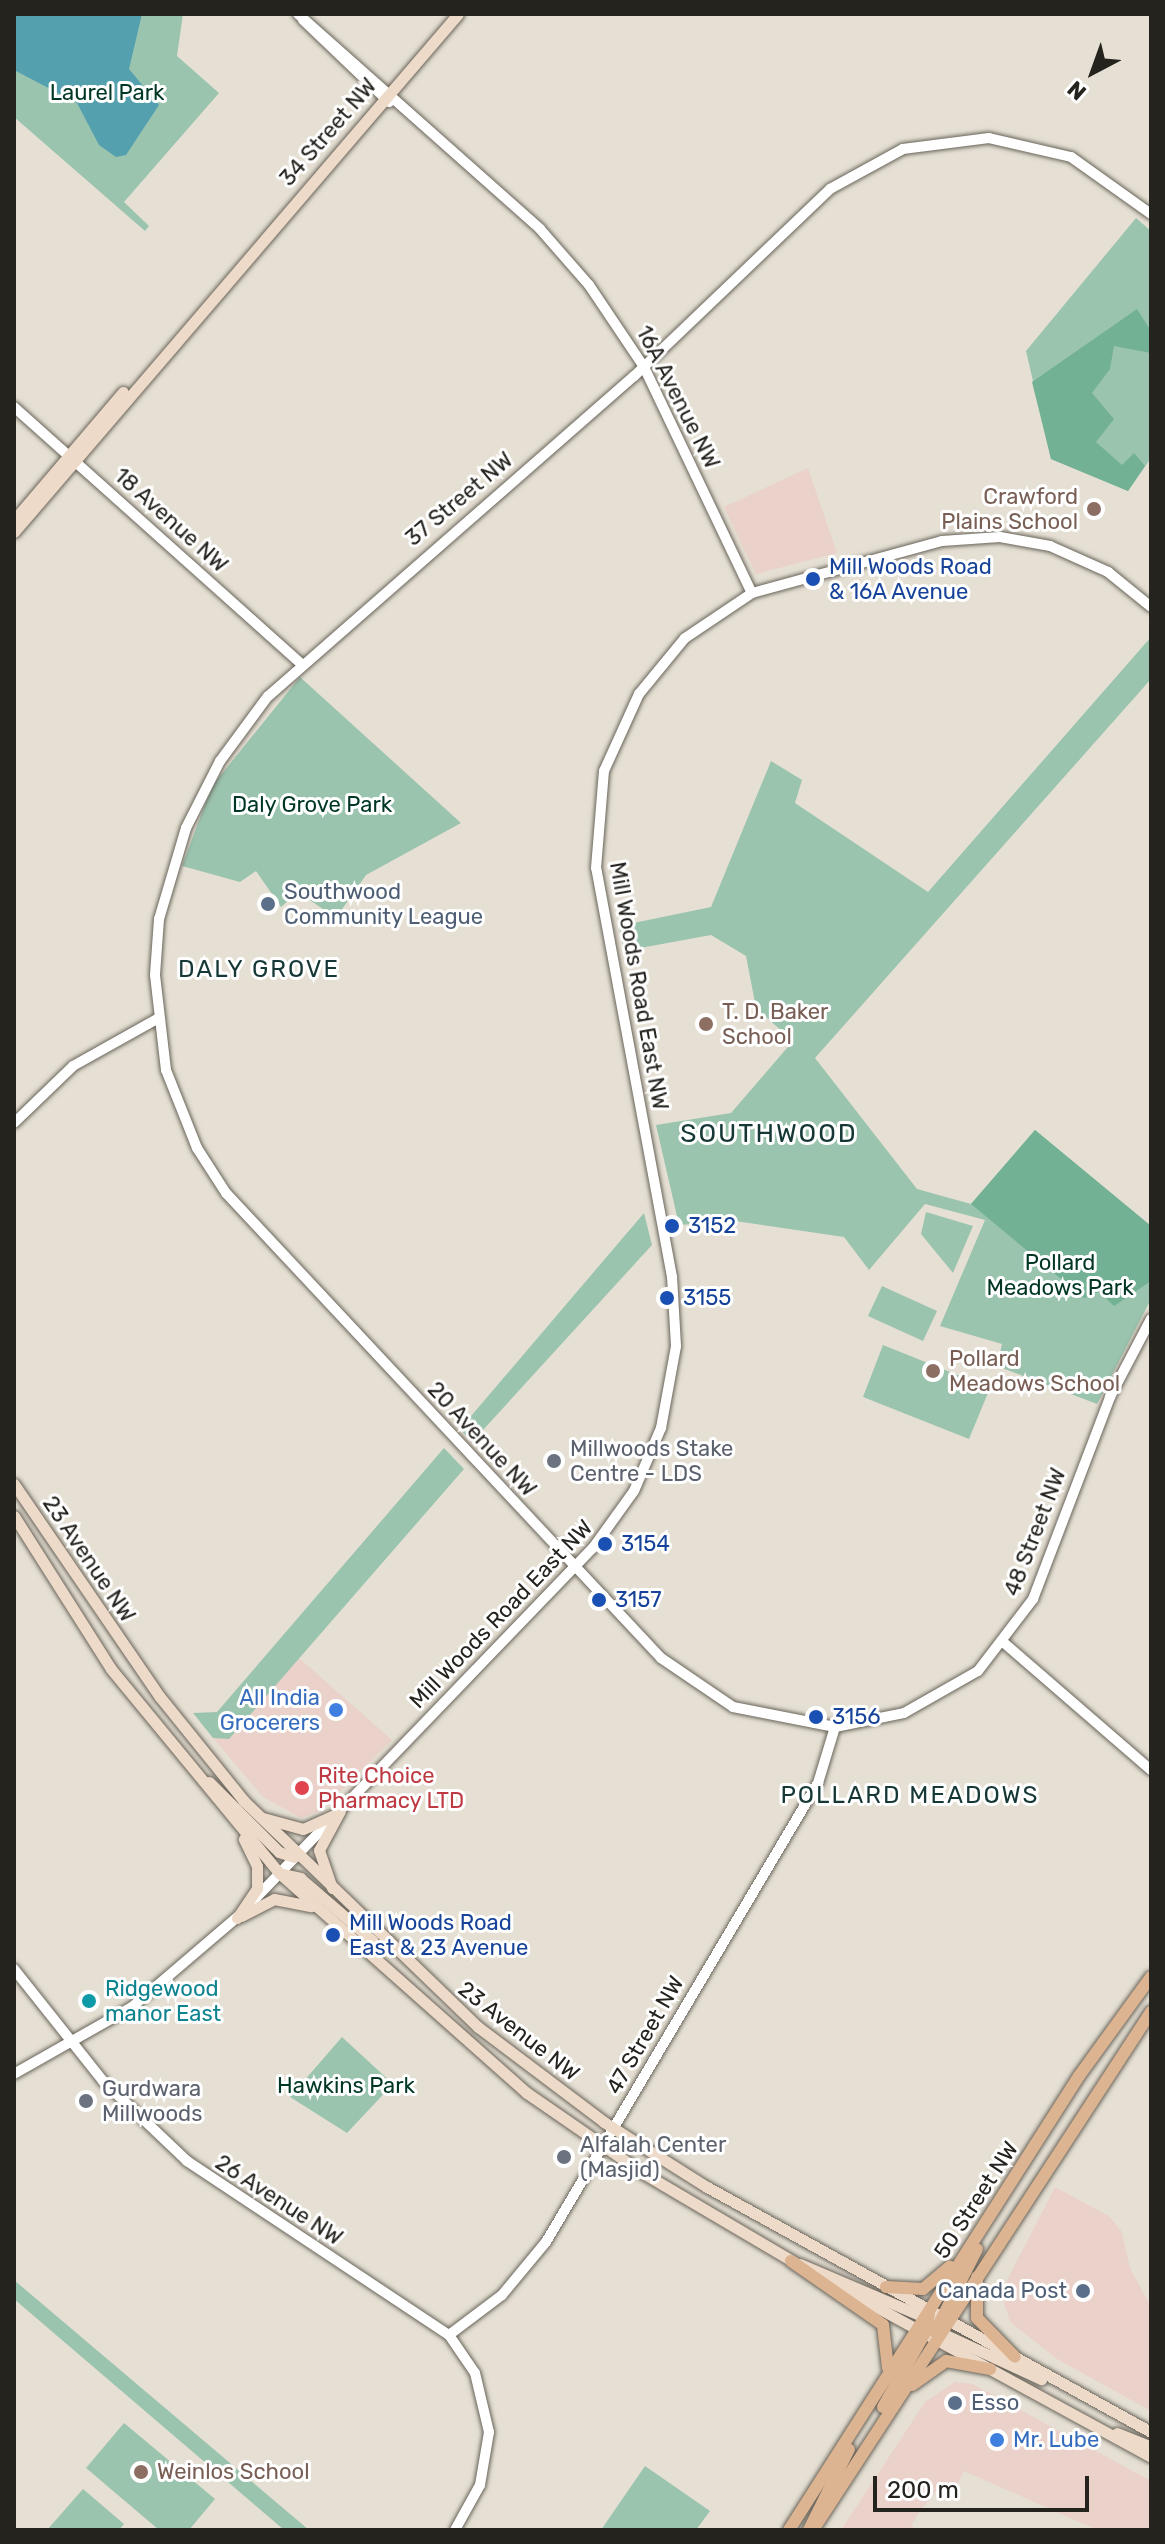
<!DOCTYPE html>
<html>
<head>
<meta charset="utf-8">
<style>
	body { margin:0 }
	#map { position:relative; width:1165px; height:2544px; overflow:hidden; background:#e6e0d4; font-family:Rubik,sans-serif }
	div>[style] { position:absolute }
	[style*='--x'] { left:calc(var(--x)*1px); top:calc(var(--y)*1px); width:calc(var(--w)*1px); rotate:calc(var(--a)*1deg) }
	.commercial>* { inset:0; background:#ead1ca }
	.green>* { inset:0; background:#9bc4af }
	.forest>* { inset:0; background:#73b194 }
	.water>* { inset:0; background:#55a0af }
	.roads { filter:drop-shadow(0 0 2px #69645a) drop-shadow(0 0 2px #69645a) }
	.tertiary>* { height:10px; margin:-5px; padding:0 5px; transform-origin:5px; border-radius:5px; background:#fff }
	.secondary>* { height:11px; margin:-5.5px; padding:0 5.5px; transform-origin:5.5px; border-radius:5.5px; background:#eedac9 }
	.primary>* { height:12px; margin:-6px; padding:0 6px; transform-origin:6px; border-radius:6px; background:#dcb492 }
	.dots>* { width:22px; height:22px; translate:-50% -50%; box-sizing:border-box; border:4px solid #fff; border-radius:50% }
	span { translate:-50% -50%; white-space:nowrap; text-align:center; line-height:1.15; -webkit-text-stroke:6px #fff; paint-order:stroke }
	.park-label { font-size:22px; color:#003724 }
	.street-label { font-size:22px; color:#25231e }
	.education-label { font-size:22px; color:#785e54 }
	.right { translate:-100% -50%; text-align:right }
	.left { translate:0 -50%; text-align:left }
	.transit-label { font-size:22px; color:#164399 }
	.service-label { font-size:22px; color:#4e5e75 }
	.worship-label { font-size:22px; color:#5b616d }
	.shop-label { font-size:22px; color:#366cbe }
	.health-label { font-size:22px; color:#be3a42 }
	.culture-label { font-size:22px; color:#0d838f }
	.neighbourhood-label { font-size:24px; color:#153836; letter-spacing:2px }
	.quarter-label { font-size:26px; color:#153836; letter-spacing:2px }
	.frame { position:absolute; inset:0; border:16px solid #25231e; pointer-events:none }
	.north { position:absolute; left:1053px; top:32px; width:80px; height:80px; -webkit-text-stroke:6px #fff; paint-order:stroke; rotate:221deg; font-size:22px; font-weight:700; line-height:32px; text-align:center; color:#25231e }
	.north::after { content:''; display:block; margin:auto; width:28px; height:36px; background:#25231e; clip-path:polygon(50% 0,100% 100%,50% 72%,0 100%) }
	.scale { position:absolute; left:873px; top:2476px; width:216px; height:36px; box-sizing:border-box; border:4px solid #25231e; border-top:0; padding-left:10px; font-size:24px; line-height:28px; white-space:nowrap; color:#25231e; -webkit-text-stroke:6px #fff; paint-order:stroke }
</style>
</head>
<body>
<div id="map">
	<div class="commercial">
		<div style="clip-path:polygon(808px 468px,837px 553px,756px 574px,724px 507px)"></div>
		<div style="clip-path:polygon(299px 1658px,392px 1740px,321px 1810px,301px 1818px,263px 1797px,213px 1738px,229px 1738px)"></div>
		<div style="clip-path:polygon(1055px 2187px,1109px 2216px,1122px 2232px,1130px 2268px,1151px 2307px,1151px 2411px,1057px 2359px,1010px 2322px,1001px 2292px)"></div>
		<div style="clip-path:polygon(955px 2382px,973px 2384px,1151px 2481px,1151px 2530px,1097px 2530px,964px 2471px,950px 2499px,936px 2491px,918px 2514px,911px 2526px,918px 2530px,841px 2530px,925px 2402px)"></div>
	</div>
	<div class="green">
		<div style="clip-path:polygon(14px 14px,183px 14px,177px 56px,219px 93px,124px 202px,149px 226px,145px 231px,14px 117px)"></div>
		<div style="clip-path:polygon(1136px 218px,1151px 231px,1151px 458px,1128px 491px,1051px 459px,1026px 351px)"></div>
		<div style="clip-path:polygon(1151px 637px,1151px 679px,815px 1058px,917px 1189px,971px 1204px,1035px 1130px,1151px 1226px,1151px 1299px,1097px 1404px,997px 1366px,1002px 1344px,940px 1326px,985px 1220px,925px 1204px,869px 1270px,844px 1237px,735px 1221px,679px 1225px,656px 1125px,731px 1113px,793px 1041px,756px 1008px,746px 956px,711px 935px,624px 951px,619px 926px,711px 907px,771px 761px,802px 780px,795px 803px,928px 892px)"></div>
		<div style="clip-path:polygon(300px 677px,461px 823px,366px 875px,336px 918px,298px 892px,281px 907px,256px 871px,240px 882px,182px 866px,212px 786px)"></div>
		<div style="clip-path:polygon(926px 1212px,973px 1226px,953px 1273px,921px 1234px)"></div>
		<div style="clip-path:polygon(644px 1213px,652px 1245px,472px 1442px,460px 1429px)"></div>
		<div style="clip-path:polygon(882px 1286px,937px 1311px,923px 1341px,868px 1316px)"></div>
		<div style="clip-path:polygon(883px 1345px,990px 1388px,969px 1439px,863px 1397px)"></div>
		<div style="clip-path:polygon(444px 1448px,464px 1469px,229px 1739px,213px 1738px,193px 1713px,217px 1712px)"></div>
		<div style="clip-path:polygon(342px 2037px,393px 2084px,347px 2133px,290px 2097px)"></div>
		<div style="clip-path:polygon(14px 2280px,309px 2530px,284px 2530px,14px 2299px)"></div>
		<div style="clip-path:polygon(124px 2423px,215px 2499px,189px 2530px,159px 2530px,86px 2468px)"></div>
		<div style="clip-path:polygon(645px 2466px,710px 2511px,696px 2530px,601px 2530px)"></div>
		<div style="clip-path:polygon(83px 2489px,124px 2524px,119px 2530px,47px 2530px)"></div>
	</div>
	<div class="forest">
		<div style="clip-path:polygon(1137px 309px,1151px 331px,1151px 353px,1114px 346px,1110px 369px,1092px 393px,1114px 419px,1096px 442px,1122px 465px,1134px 453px,1145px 466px,1128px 491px,1051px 459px,1032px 382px)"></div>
		<div style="clip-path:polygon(1035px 1130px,1151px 1226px,1151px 1281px,1114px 1306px,1099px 1292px,1084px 1298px,971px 1204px)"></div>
	</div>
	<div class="water">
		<div style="clip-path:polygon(14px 14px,142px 14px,129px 69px,159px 105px,126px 155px,116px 157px,99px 145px,77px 103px,14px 70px)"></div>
	</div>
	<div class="roads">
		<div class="tertiary">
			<div style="--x:298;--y:14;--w:324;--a:41.6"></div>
			<div style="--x:540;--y:229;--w:74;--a:48.8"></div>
			<div style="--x:589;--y:285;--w:99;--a:56.1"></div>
			<div style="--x:644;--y:367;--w:250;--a:64.5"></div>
			<div style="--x:303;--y:20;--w:119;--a:43.6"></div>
			<div style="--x:1151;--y:214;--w:98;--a:-144.5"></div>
			<div style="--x:1071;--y:157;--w:84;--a:-167"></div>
			<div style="--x:989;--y:138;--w:87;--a:172.7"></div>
			<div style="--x:903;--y:149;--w:83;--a:151.3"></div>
			<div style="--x:830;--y:189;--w:271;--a:136.3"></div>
			<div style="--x:634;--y:376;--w:486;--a:138.8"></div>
			<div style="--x:268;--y:696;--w:81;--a:126.4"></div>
			<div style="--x:220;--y:761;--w:75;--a:116.9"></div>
			<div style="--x:186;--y:828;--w:95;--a:106.5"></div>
			<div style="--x:159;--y:919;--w:56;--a:94.1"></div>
			<div style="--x:155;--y:975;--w:96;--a:83.4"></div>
			<div style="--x:166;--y:1070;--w:84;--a:68.3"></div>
			<div style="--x:197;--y:1148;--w:54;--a:57.2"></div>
			<div style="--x:226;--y:1193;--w:637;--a:46.91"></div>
			<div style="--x:661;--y:1658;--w:87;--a:34.2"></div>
			<div style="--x:733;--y:1707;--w:104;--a:11.1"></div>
			<div style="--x:835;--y:1727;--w:70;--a:-11.5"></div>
			<div style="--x:904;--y:1713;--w:85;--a:-29.6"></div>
			<div style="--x:978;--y:1671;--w:91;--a:-52.6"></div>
			<div style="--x:1033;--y:1599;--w:216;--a:-69.1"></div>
			<div style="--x:1110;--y:1397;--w:88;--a:-62.3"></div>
			<div style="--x:14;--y:407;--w:384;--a:41.8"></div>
			<div style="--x:14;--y:1123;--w:82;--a:-44"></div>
			<div style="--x:73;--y:1066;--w:96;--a:-29.2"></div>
			<div style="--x:1003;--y:1642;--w:196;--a:40.9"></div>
			<div style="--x:252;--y:1902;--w:492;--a:-46.1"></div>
			<div style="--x:593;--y:1548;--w:70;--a:-54.3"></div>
			<div style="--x:634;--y:1491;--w:69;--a:-66.8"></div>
			<div style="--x:661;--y:1428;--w:83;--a:-79.6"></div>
			<div style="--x:676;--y:1346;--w:69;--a:-93.3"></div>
			<div style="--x:672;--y:1277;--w:416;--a:-100.5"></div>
			<div style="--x:596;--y:868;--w:97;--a:-85.3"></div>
			<div style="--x:604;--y:771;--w:85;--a:-65.6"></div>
			<div style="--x:639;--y:694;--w:72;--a:-50.6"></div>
			<div style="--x:685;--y:638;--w:81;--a:-33.9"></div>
			<div style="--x:752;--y:593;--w:197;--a:-15.3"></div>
			<div style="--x:942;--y:541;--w:58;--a:-3.9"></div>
			<div style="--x:1000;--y:537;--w:51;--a:10.2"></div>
			<div style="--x:1050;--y:546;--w:64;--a:24.1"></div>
			<div style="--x:1108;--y:572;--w:55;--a:39.1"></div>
			<div style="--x:14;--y:1969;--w:143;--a:51.5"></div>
			<div style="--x:103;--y:2081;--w:116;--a:43.6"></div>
			<div style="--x:187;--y:2161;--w:315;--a:33.6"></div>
			<div style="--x:449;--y:2335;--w:46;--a:55.6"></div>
			<div style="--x:475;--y:2373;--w:61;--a:76.7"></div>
			<div style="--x:489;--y:2432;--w:54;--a:99.6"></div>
			<div style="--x:480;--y:2485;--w:51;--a:119.1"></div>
			<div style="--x:14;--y:2074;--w:136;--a:-29.6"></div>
			<div style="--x:132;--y:2007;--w:143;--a:-40.5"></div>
			<div style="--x:449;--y:2335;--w:66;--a:-37"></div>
			<div style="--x:502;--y:2295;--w:69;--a:-50.3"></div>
			<div style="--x:546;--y:2242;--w:534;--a:-59.35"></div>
			<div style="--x:818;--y:1783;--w:59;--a:-73.1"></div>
		</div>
		<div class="secondary">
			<div style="--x:14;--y:520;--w:168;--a:-49.6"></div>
			<div style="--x:14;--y:532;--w:682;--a:-49.4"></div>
			<div style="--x:14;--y:1484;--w:258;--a:55.6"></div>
			<div style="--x:160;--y:1697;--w:134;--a:51.1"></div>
			<div style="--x:244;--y:1801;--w:325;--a:44"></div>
			<div style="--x:478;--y:2027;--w:158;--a:37"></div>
			<div style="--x:604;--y:2122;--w:122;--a:32.3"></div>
			<div style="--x:707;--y:2187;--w:507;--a:28.89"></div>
			<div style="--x:14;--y:1516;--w:181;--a:57.6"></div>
			<div style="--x:111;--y:1669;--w:264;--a:50.5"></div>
			<div style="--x:279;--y:1873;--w:332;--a:41.6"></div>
			<div style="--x:527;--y:2093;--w:141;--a:34.6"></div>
			<div style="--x:643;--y:2173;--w:181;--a:30.5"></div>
			<div style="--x:209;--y:1782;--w:99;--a:45"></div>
			<div style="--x:279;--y:1852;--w:16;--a:18"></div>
			<div style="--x:263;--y:1818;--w:41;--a:15.4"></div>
			<div style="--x:303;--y:1829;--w:36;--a:-24"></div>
			<div style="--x:279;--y:1873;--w:22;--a:13"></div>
			<div style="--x:300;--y:1878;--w:96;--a:40.8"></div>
			<div style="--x:332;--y:1888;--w:40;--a:-108.9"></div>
			<div style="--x:319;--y:1850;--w:44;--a:-61.7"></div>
			<div style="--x:241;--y:1916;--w:37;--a:-27"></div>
			<div style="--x:274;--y:1899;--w:38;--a:11"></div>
			<div style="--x:237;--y:1918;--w:36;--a:-56"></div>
			<div style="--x:257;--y:1888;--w:22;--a:-90"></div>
			<div style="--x:257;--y:1866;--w:30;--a:-116"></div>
			<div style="--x:800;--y:2264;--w:142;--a:23.1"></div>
			<div style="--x:825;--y:2279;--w:371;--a:28.6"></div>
			<div style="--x:937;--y:2331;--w:115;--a:24.8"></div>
			<div style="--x:1117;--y:2433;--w:37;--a:22"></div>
		</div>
		<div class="primary">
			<div style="--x:791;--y:2261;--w:112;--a:34.8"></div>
			<div style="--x:883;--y:2325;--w:43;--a:83.4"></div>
			<div style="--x:977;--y:2277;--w:41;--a:90"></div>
			<div style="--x:977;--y:2318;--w:54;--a:45.7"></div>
			<div style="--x:886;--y:2287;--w:37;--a:3"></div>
			<div style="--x:923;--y:2289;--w:35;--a:-40"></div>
			<div style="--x:935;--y:2332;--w:93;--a:-63.2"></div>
			<div style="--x:912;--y:2385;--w:42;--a:-35.2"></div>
			<div style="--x:946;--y:2361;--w:45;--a:10.3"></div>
			<div style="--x:883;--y:2407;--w:85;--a:-60.4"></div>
			<div style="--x:925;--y:2333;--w:19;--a:-78"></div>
			<div style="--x:789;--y:2530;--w:539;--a:-57.43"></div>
			<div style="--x:1079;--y:2076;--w:122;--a:-54"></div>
			<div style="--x:809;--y:2530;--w:90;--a:-63.7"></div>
			<div style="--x:813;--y:2530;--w:619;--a:-56.88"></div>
		</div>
	</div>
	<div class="dots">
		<div style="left:1094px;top:509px;background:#8d6e63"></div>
		<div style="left:813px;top:579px;background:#1a4fb4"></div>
		<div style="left:268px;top:904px;background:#5c6f8a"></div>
		<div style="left:706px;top:1024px;background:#8d6e63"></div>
		<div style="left:672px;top:1226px;background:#1a4fb4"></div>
		<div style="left:667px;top:1298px;background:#1a4fb4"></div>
		<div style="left:933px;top:1371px;background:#8d6e63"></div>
		<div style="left:554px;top:1461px;background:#6b7280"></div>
		<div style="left:605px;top:1544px;background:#1a4fb4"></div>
		<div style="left:599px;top:1600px;background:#1a4fb4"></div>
		<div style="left:336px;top:1710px;background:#3f7fe0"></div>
		<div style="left:816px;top:1717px;background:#1a4fb4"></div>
		<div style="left:302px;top:1788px;background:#e0444e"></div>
		<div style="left:333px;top:1935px;background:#1a4fb4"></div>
		<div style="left:89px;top:2001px;background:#0f9aa8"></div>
		<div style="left:86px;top:2101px;background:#6b7280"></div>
		<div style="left:564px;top:2157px;background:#6b7280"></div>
		<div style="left:1083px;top:2291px;background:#5c6f8a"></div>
		<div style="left:955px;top:2403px;background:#5c6f8a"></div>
		<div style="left:997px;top:2440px;background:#3f7fe0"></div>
		<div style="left:141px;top:2472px;background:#8d6e63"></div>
	</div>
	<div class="park-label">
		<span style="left:107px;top:93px">Laurel Park</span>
		<span style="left:312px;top:805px">Daly Grove Park</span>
		<span style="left:1060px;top:1275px">Pollard<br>Meadows Park</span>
		<span style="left:346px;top:2086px">Hawkins Park</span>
	</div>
	<div class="street-label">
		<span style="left:328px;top:132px;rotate:-49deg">34 Street NW</span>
		<span style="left:678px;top:397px;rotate:63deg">16A Avenue NW</span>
		<span style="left:459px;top:499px;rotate:-40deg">37 Street NW</span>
		<span style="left:171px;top:520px;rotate:42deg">18 Avenue NW</span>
		<span style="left:639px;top:986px;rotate:80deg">Mill Woods Road East NW</span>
		<span style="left:482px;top:1439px;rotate:47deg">20 Avenue NW</span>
		<span style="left:1035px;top:1532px;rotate:-69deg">48 Street NW</span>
		<span style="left:89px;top:1559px;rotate:56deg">23 Avenue NW</span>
		<span style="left:501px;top:1614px;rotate:-46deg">Mill Woods Road East NW</span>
		<span style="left:519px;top:2031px;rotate:38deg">23 Avenue NW</span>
		<span style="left:645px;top:2035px;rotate:-60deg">47 Street NW</span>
		<span style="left:279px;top:2200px;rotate:33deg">26 Avenue NW</span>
		<span style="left:976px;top:2200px;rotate:-57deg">50 Street NW</span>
	</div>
	<div class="education-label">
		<span class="right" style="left:1078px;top:509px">Crawford<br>Plains School</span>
		<span class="left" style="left:722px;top:1024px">T. D. Baker<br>School</span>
		<span class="left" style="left:949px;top:1371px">Pollard<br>Meadows School</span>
		<span class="left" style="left:157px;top:2472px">Weinlos School</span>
	</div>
	<div class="transit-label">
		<span class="left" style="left:829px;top:579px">Mill Woods Road<br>&amp; 16A Avenue</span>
		<span class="left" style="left:688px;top:1226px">3152</span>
		<span class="left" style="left:683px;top:1298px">3155</span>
		<span class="left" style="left:621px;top:1544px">3154</span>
		<span class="left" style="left:615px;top:1600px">3157</span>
		<span class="left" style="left:832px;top:1717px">3156</span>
		<span class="left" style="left:349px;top:1935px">Mill Woods Road<br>East &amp; 23 Avenue</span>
	</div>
	<div class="service-label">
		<span class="left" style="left:284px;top:904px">Southwood<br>Community League</span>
		<span class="right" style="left:1067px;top:2291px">Canada Post</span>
		<span class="left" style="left:971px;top:2403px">Esso</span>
	</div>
	<div class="worship-label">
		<span class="left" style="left:570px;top:1461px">Millwoods Stake<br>Centre - LDS</span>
		<span class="left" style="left:102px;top:2101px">Gurdwara<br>Millwoods</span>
		<span class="left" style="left:580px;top:2157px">Alfalah Center<br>(Masjid)</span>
	</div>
	<div class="shop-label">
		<span class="right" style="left:320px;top:1710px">All India<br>Grocerers</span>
		<span class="left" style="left:1013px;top:2440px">Mr. Lube</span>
	</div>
	<div class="health-label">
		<span class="left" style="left:318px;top:1788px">Rite Choice<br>Pharmacy LTD</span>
	</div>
	<div class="culture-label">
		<span class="left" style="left:105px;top:2001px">Ridgewood<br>manor East</span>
	</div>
	<div class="neighbourhood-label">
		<span style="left:259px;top:970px">DALY GROVE</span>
		<span style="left:910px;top:1796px">POLLARD MEADOWS</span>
	</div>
	<div class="quarter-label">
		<span style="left:769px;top:1134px">SOUTHWOOD</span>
	</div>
	<div class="frame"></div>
	<div class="north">N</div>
	<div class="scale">200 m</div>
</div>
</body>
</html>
